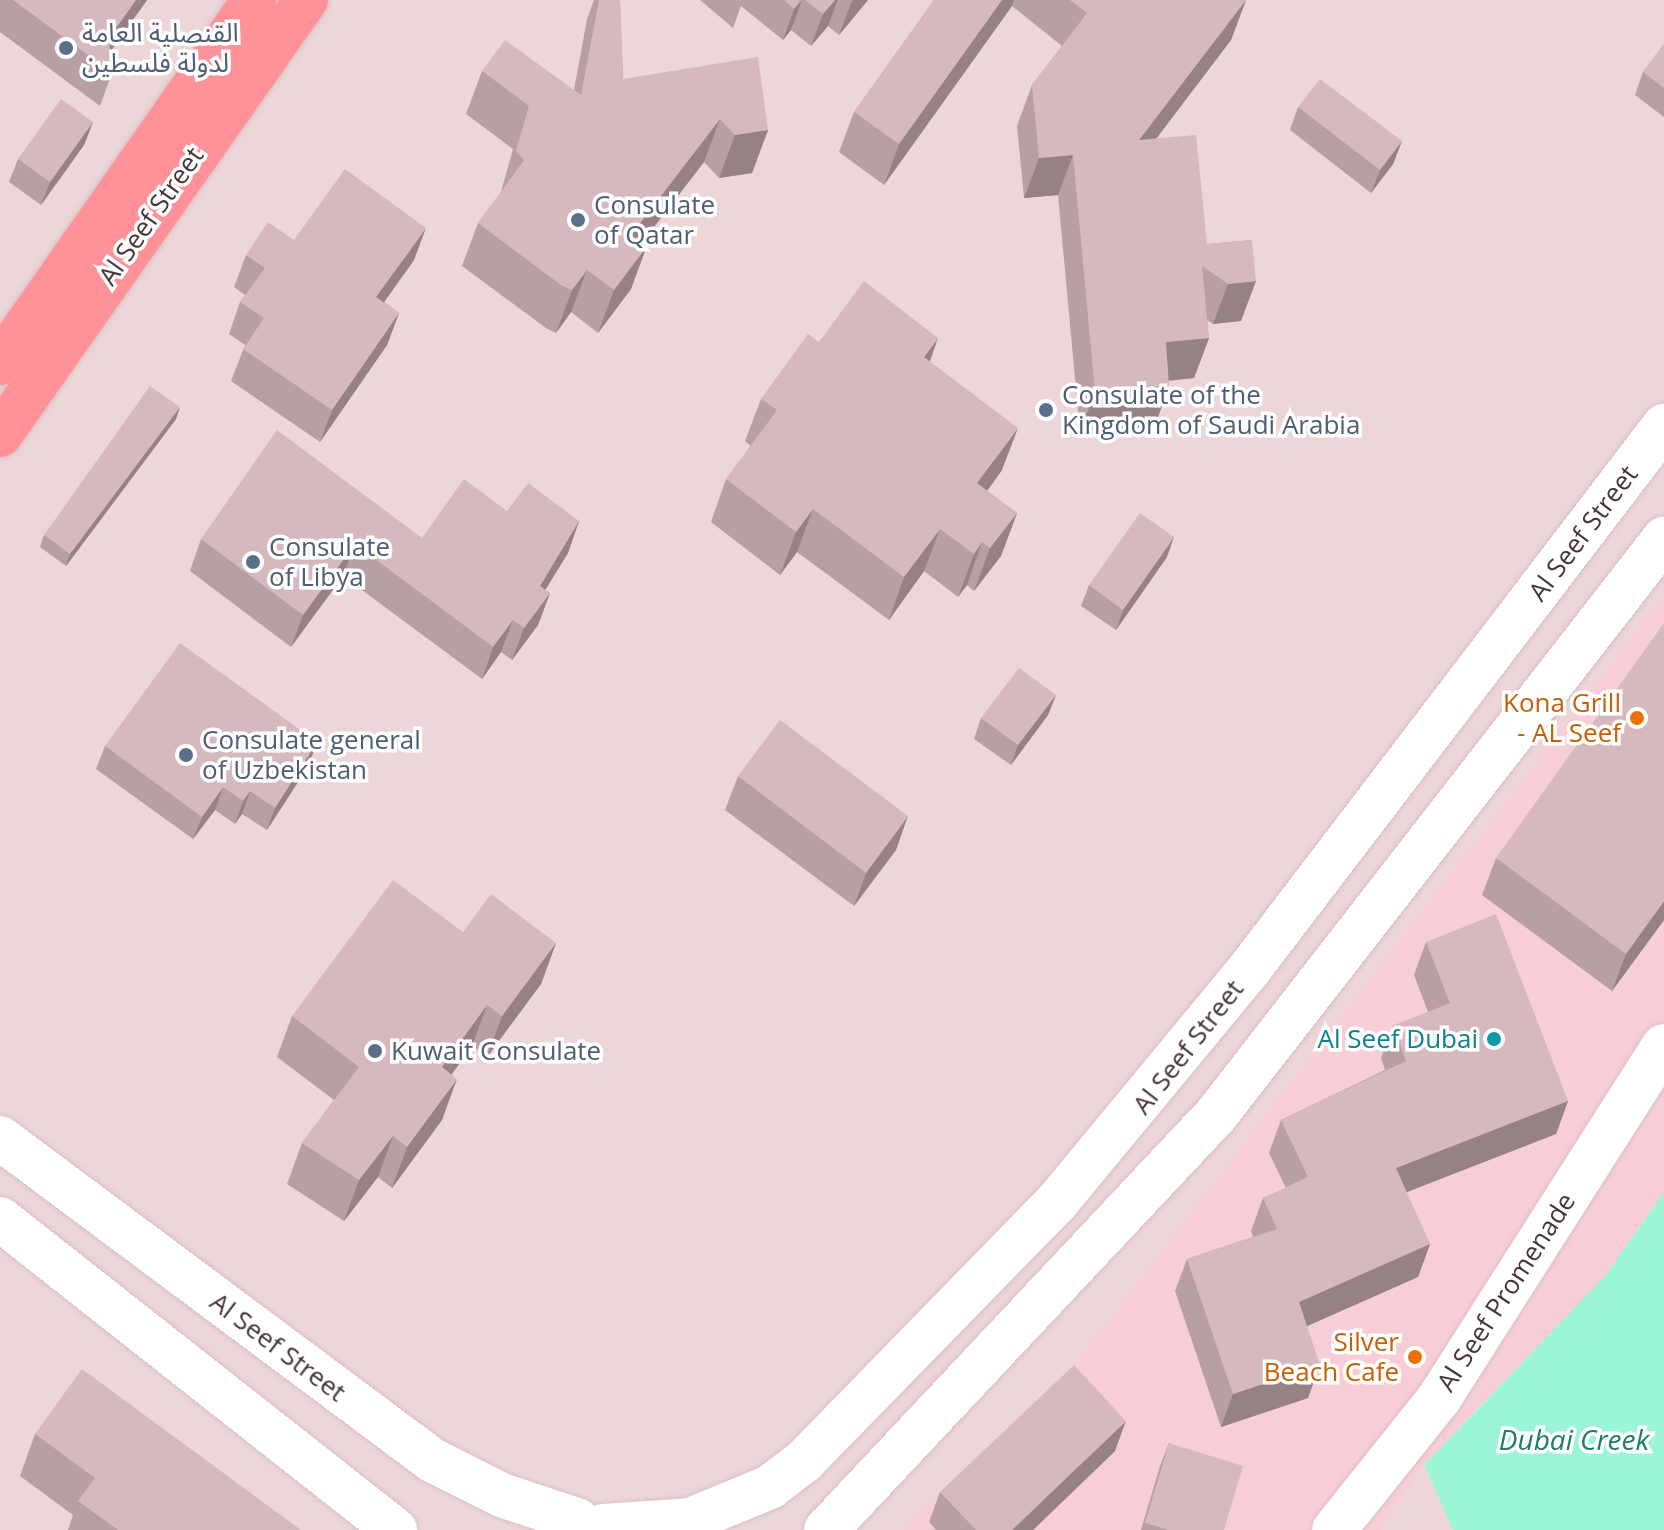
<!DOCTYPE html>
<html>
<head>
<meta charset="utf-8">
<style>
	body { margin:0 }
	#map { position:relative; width:1664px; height:1530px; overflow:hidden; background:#f4e4e6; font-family:"Open Sans","Noto Sans Arabic",sans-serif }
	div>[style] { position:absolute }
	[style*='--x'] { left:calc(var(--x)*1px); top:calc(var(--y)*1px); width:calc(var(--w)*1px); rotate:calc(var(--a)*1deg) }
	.residential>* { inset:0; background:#ecd6d8 }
	.commercial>* { inset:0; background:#f8ced6 }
	.water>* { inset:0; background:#9cf5d5 }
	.roads { filter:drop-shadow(0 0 2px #dbc0c3) drop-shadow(0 0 2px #dbc0c3) }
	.minor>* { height:44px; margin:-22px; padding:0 22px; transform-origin:22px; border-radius:22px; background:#fff }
	.major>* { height:44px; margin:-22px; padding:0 22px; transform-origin:22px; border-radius:22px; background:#ff9298 }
	.wall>* { inset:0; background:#b89fa3 }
	.shaded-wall>* { inset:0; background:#968285 }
	.building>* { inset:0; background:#d6b9be }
	.dots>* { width:22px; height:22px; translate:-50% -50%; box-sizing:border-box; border:4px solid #fff; border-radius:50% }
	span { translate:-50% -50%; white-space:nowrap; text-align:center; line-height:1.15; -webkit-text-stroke:7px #fff; paint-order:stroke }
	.service-label { font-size:26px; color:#4e5e75 }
	.left { translate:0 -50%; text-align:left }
	.street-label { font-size:26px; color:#463437 }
	.food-label { font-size:26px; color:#c56008 }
	.right { translate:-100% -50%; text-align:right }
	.culture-label { font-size:26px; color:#0d838f }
	.water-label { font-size:28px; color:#1e7f5d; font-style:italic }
</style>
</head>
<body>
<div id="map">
	<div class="residential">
		<div style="clip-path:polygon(0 0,1664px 0,1664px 1192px,1424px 1465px,1453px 1530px,0 1530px)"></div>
	</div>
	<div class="commercial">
		<div style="clip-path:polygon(1664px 596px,1664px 1192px,1605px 1276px,1424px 1465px,1379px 1530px,902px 1530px,1058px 1386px)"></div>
	</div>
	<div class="water">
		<div style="clip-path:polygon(1664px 1192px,1664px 1530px,1453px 1530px,1424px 1465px,1605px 1276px)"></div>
	</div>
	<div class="roads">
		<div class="minor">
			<div style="--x:0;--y:1138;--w:539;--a:36.7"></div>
			<div style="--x:432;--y:1460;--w:80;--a:26.6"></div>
			<div style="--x:504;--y:1496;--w:77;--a:18.2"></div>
			<div style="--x:0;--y:1219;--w:503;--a:38.21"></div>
			<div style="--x:603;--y:1526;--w:87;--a:-3.9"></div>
			<div style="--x:690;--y:1520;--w:87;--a:-22.4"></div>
			<div style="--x:770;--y:1487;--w:43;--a:-37.4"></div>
			<div style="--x:804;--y:1461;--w:361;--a:-45.7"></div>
			<div style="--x:1056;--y:1203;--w:306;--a:-50.4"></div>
			<div style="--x:1251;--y:967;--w:681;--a:-52.64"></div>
			<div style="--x:826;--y:1530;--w:569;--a:-46.78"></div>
			<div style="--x:1216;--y:1115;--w:730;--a:-52.13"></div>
			<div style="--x:1334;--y:1530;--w:170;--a:-51.4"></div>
			<div style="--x:1440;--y:1397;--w:416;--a:-57.5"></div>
		</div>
		<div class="major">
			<div style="--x:0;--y:363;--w:443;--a:-55"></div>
			<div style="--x:0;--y:435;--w:532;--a:-54.88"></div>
		</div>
	</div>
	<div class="wall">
		<div style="clip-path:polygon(0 0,147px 0,110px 52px,112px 73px,100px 106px,0 32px)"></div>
		<div style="clip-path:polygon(594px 0,620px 0,623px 79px,768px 130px,752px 173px,719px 178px,704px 162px,642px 243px,631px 289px,598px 333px,571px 312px,556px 333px,546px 328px,462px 266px,478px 223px,501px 192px,513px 149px,466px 114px,482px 71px,574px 90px,587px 19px)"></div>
		<div style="clip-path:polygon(700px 0,868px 0,839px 35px,828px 26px,811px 46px,791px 30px,783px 40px,741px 6px,733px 28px)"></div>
		<div style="clip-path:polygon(934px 0,1246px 0,1231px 40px,1156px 139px,1207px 244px,1252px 240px,1241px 321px,1213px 324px,1207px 320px,1209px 338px,1194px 378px,1169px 381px,1155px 426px,1080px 432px,1058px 195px,1024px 198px,1017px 126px,1032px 85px,1062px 46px,1012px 6px,884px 185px,839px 152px,854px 112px)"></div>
		<div style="clip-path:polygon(1664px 44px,1664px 117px,1635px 95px,1643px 72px)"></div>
		<div style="clip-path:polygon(1298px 107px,1402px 141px,1393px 164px,1371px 193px,1290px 130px)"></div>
		<div style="clip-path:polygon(93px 122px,84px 145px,41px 205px,9px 182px,18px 159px)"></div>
		<div style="clip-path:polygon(294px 240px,414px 260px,384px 302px,399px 313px,387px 345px,320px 442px,231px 381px,245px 345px,229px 334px,240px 302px,245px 295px,234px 287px,246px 255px)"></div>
		<div style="clip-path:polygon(819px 342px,930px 361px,1002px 470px,987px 491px,1017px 513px,1001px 556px,974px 591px,967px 585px,958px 597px,924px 571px,889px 620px,797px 552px,780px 575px,711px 522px,726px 479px,751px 446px,745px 441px,761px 399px)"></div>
		<div style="clip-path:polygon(180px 407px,176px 419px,66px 566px,40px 547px,44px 535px)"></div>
		<div style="clip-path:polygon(507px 511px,579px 521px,568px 553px,545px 590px,550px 593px,538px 625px,512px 660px,501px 652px,482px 679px,343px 576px,291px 647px,190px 571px,201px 539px,422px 538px)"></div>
		<div style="clip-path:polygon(1167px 557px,1116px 630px,1081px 606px,1089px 585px)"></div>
		<div style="clip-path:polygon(1056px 695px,1048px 715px,1011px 765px,974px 739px,981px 718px)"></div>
		<div style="clip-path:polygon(105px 746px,309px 765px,267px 830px,242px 814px,235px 824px,215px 810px,193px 839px,96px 769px)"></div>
		<div style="clip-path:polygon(738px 776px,896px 850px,854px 906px,725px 810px)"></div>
		<div style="clip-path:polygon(1496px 858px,1664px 920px,1612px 991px,1482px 895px)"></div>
		<div style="clip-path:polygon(463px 932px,556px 943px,541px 984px,487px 1057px,472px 1046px,452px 1074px,442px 1120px,392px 1188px,378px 1177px,344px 1221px,287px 1184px,302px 1143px,334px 1100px,277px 1057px,292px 1016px)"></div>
		<div style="clip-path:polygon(1426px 942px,1568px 1101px,1556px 1134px,1406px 1192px,1430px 1244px,1418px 1277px,1307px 1326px,1308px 1398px,1221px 1427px,1175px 1291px,1187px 1259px,1253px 1237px,1251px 1231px,1263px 1198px,1286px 1188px,1269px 1153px,1281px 1120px,1385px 1070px,1381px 1058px,1393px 1026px,1428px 1012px,1414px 975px)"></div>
		<div style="clip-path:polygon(35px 1434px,301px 1530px,68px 1530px,73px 1515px,20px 1476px)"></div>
		<div style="clip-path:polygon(1169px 1443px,1224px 1530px,1141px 1530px,1160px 1466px)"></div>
		<div style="clip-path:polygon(1115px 1451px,1033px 1530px,936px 1530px,929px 1522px,940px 1492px)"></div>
	</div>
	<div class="shaded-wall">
		<div style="clip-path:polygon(136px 0,147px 0,101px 65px,109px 38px)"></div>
		<div style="clip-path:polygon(802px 0,791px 30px,783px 40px,794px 9px)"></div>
		<div style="clip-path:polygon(835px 0,838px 0,828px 26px,811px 46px,823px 14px)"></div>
		<div style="clip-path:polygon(853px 0,868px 0,839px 35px,851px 3px)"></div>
		<div style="clip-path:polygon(1002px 0,1014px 0,1012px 6px,884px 185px,899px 144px)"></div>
		<div style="clip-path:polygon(1246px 0,1231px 40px,1124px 181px,1139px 140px)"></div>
		<div style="clip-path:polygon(720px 119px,704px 162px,615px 277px,631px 235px)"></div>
		<div style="clip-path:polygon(93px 122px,84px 145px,41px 205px,50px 182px)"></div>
		<div style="clip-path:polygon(768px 130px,752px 173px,719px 178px,735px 135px)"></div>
		<div style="clip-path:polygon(1402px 141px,1393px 164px,1371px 193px,1380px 170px)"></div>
		<div style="clip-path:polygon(1073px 155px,1058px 195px,1024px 198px,1039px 158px)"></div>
		<div style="clip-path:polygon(426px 228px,414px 260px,365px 329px,376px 297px)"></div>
		<div style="clip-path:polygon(647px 246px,631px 289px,598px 333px,614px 290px)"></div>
		<div style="clip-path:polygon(587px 270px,571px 312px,556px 333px,572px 290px)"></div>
		<div style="clip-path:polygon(1256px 281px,1241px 321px,1213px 324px,1228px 284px)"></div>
		<div style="clip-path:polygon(399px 313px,387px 345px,320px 442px,332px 410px)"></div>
		<div style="clip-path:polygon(938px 338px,923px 381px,924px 357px)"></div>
		<div style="clip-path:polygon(1209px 338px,1194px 378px,1151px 382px,1166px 342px)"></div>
		<div style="clip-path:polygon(1169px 386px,1155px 426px,1080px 432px,1095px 392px)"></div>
		<div style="clip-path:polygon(180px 407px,176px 419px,66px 566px,70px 554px)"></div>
		<div style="clip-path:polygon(1018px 428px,1002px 470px,962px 526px,977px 483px)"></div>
		<div style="clip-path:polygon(813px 509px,797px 552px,780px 575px,796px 532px)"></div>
		<div style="clip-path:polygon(1017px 513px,1001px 556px,974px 591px,990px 548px)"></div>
		<div style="clip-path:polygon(579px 521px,568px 553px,528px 618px,540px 586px)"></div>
		<div style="clip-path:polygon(940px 529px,924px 571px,889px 620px,904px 577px)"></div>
		<div style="clip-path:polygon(1174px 537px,1167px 557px,1116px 630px,1123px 610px)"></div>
		<div style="clip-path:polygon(982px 542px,967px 585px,958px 597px,974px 554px)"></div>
		<div style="clip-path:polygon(355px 544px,343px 576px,291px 647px,303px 615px)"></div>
		<div style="clip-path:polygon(550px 593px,538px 625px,512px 660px,524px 628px)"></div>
		<div style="clip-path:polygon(513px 620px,501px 652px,482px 679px,493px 647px)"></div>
		<div style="clip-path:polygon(1056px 695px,1048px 715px,1011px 765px,1018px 745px)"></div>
		<div style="clip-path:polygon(317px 742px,309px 765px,267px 830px,275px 808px)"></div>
		<div style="clip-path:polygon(223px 787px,215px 810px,193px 839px,202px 817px)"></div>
		<div style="clip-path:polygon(250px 791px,242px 814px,235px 824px,243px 801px)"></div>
		<div style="clip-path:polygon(908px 816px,896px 850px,854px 906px,866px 873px)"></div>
		<div style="clip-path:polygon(1664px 901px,1664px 920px,1612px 991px,1626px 954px)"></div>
		<div style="clip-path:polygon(556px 943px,541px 984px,487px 1057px,502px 1016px)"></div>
		<div style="clip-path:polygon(487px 1005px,472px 1046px,427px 1108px,442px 1067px)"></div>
		<div style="clip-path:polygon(457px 1079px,442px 1120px,392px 1188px,407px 1147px)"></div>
		<div style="clip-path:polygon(1568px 1101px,1556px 1134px,1384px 1201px,1396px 1168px)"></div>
		<div style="clip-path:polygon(393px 1136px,378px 1177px,344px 1221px,359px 1180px)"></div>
		<div style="clip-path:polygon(1430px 1244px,1418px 1277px,1287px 1335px,1299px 1302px)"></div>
		<div style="clip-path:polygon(1320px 1365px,1308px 1398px,1221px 1427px,1233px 1394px)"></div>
		<div style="clip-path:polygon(1126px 1421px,1115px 1451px,1033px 1530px,1012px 1530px)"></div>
	</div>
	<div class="building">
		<div style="clip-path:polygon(13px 0,136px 0,109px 38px,112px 73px)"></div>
		<div style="clip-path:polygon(599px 0,620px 0,623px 79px,758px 57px,768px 130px,735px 135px,720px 119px,631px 235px,647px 246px,614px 290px,587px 270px,572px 290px,561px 285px,478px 223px,524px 160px,516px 151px,529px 106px,482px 71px,505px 40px,581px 95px)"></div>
		<div style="clip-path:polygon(784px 0,801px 0,794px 9px)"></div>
		<div style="clip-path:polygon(805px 0,835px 0,823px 14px)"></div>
		<div style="clip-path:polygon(934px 0,1002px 0,899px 144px,854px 112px)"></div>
		<div style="clip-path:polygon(1070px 0,1246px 0,1139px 140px,1196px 135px,1207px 244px,1252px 240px,1256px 281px,1228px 284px,1202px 266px,1209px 338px,1166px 342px,1169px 386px,1095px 392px,1073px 155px,1039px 158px,1032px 85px,1087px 13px)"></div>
		<div style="clip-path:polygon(1664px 44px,1664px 88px,1643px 72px)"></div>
		<div style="clip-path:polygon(1320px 79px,1402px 141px,1380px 170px,1298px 107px)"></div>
		<div style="clip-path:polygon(61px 99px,93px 122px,50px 182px,18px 159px)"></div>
		<div style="clip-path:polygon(345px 169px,426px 228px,376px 297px,399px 313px,332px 410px,243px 349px,264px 318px,240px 302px,265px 268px,246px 255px,268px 222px,294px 240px)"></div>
		<div style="clip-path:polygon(864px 281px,938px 338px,924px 357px,1018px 428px,977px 483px,1017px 513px,990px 548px,982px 542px,974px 554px,940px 529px,904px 577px,813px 509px,796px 532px,726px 479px,777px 410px,761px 399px,808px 334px,819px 342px)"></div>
		<div style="clip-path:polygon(150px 386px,180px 407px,70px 554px,44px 535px)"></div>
		<div style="clip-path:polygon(277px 430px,422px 538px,464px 479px,507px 511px,528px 483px,579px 521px,540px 586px,550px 593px,524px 628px,513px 620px,493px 647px,355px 544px,303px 615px,201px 539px)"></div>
		<div style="clip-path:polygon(1140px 513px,1174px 537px,1123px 610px,1089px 585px)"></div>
		<div style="clip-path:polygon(1664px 623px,1664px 901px,1626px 954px,1496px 858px)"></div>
		<div style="clip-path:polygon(180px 643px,317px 742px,275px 808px,250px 791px,243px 801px,223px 787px,202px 817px,105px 746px)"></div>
		<div style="clip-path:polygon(1019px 668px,1056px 695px,1018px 745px,981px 718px)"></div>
		<div style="clip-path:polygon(780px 720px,908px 816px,866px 873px,738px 776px)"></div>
		<div style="clip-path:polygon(393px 880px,463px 932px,491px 894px,556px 943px,502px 1016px,487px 1005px,442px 1067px,457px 1079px,407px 1147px,393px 1136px,359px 1180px,302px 1143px,359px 1067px,292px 1016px)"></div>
		<div style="clip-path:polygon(1496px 914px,1568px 1101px,1396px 1168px,1430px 1244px,1299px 1302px,1320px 1365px,1233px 1394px,1187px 1259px,1277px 1229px,1263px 1198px,1308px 1177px,1281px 1120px,1406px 1061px,1393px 1026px,1450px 1003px,1426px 942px)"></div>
		<div style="clip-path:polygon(1074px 1365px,1126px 1421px,1012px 1530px,976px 1530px,940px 1492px)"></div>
		<div style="clip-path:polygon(82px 1369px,301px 1530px,118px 1530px,78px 1501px,95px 1478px,35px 1434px)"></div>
		<div style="clip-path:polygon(1169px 1443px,1243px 1466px,1224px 1530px,1169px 1530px,1145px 1523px)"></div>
	</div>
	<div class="dots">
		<div style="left:66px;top:48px;background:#5c6f8a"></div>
		<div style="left:578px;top:220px;background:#5c6f8a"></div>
		<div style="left:1046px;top:410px;background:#5c6f8a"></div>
		<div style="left:253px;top:562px;background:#5c6f8a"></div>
		<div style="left:1637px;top:718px;background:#e8710a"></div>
		<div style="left:186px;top:755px;background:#5c6f8a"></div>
		<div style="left:1494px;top:1039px;background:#0f9aa8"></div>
		<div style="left:375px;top:1051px;background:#5c6f8a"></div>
		<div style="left:1415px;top:1357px;background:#e8710a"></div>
	</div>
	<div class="service-label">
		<span class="left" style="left:82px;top:48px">القنصلية العامة<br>لدولة فلسطين</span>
		<span class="left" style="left:594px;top:220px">Consulate<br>of Qatar</span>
		<span class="left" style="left:1062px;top:410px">Consulate of the<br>Kingdom of Saudi Arabia</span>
		<span class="left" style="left:269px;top:562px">Consulate<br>of Libya</span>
		<span class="left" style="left:202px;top:755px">Consulate general<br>of Uzbekistan</span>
		<span class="left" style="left:391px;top:1051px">Kuwait Consulate</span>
	</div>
	<div class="street-label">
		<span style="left:151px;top:216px;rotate:-55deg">Al Seef Street</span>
		<span style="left:1583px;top:533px;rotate:-53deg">Al Seef Street</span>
		<span style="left:1188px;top:1047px;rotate:-52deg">Al Seef Street</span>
		<span style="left:1506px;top:1292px;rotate:-57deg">Al Seef Promenade</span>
		<span style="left:278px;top:1347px;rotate:37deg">Al Seef Street</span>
	</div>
	<div class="food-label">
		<span class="right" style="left:1621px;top:718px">Kona Grill<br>- AL Seef</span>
		<span class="right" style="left:1399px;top:1357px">Silver<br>Beach Cafe</span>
	</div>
	<div class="culture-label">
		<span class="right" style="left:1478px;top:1039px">Al Seef Dubai</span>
	</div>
	<div class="water-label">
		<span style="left:1574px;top:1439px">Dubai Creek</span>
	</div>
</div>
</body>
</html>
